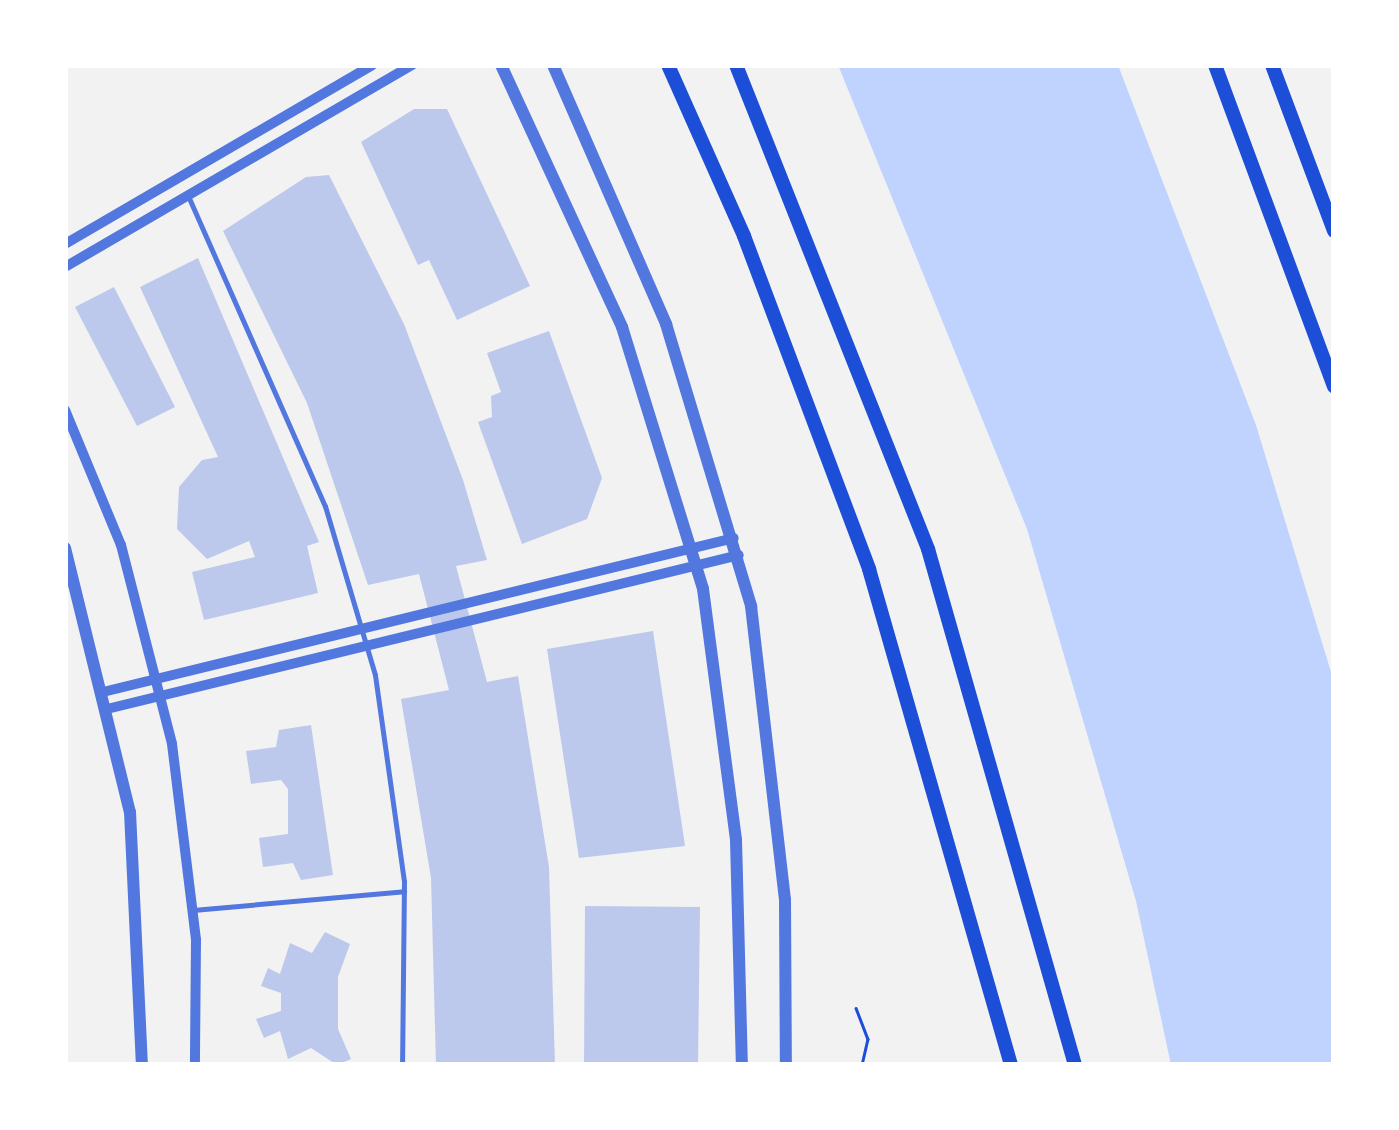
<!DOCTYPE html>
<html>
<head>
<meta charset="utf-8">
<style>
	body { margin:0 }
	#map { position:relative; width:1399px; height:1130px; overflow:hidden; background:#f2f2f2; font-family:"Public Sans",sans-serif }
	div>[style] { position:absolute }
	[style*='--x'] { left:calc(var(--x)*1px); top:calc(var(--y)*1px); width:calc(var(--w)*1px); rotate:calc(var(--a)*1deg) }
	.water>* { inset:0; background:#bfd3fe }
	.building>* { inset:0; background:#bdc9ec }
	.path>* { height:2.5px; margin:-1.25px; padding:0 1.25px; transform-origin:1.25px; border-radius:1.25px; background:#1d4ed8 }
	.service>* { height:5px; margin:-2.5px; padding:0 2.5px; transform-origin:2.5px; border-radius:2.5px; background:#5277de }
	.minor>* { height:10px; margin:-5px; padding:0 5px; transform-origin:5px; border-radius:5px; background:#5277de }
	.tertiary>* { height:12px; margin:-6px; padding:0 6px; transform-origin:6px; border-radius:6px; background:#5277de }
	.secondary>* { height:14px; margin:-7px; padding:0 7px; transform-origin:7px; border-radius:7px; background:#1d4ed8 }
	span { translate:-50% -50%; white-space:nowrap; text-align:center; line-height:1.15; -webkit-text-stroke:8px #fff; paint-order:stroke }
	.frame { position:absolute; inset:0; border:68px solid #fff; pointer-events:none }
</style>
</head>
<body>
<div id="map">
	<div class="water">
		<div style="clip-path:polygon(838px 65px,1118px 65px,1256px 425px,1334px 682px,1334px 1065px,1171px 1065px,1136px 901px,1027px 529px)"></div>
	</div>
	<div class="building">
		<div style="clip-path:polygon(414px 109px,447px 109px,530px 286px,457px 320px,429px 260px,418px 265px,361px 142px)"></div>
		<div style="clip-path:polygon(329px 175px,404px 324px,463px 480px,487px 560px,456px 566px,487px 682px,518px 676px,549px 867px,555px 1065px,436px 1065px,431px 878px,401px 699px,449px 690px,419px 574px,368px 585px,307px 403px,223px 231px,306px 177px)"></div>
		<div style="clip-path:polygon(198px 258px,319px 542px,307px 546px,318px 593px,204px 620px,192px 572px,255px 557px,249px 541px,207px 559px,177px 529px,179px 487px,202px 460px,218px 457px,140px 287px)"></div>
		<div style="clip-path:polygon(114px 287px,175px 407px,137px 426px,75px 307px)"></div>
		<div style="clip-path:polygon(549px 331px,602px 478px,587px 519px,522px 544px,478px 422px,492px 417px,491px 396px,501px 392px,487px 353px)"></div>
		<div style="clip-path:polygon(653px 631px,685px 846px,579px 858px,547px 649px)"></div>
		<div style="clip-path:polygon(311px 725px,333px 875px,301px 880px,293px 863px,263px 867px,259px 838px,288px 834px,288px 789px,281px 780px,251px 784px,246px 751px,276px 747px,279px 730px)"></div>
		<div style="clip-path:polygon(585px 906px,700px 907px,698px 1065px,584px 1065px)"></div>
		<div style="clip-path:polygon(325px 932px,350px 944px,338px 977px,338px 1029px,351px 1059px,337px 1065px,311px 1048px,288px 1059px,280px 1031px,264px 1038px,256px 1019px,281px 1011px,281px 993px,261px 986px,268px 968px,280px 974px,290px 943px,312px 953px)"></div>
	</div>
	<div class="path">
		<div style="--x:856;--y:1008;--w:33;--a:69"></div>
		<div style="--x:868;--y:1039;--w:27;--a:103"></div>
	</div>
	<div class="service">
		<div style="--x:189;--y:198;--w:337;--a:66.2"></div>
		<div style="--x:325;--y:506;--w:176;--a:73.5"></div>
		<div style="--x:375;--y:675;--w:208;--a:82"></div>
		<div style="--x:404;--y:881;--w:184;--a:90.6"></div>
		<div style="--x:193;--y:910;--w:212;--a:-5.1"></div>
	</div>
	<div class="minor">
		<div style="--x:65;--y:244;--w:355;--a:-30.2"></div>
		<div style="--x:65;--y:267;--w:402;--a:-30.2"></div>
		<div style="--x:65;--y:410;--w:146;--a:67.5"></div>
		<div style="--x:121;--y:545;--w:205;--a:75.6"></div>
		<div style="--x:172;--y:744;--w:197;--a:83"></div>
		<div style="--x:196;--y:940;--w:125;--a:90.5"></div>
		<div style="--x:107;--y:691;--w:645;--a:-13.71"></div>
		<div style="--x:111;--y:708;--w:646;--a:-13.69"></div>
	</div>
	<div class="tertiary">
		<div style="--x:501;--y:65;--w:289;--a:65.2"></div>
		<div style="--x:622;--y:327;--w:274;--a:72.8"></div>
		<div style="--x:703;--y:589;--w:253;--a:82.5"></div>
		<div style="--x:736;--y:840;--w:225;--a:88.5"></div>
		<div style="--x:553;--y:65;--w:283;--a:66.4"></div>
		<div style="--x:666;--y:324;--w:295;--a:73.2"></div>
		<div style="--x:751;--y:606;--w:296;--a:83.4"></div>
		<div style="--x:785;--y:900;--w:165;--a:89.7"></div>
		<div style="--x:65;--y:548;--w:272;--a:76.2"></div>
		<div style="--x:130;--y:812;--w:253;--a:87.3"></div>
	</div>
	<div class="secondary">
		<div style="--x:668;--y:65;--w:187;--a:66"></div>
		<div style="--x:744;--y:236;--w:356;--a:69.4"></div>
		<div style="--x:869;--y:569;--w:516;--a:74.02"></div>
		<div style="--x:736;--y:65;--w:521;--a:68.36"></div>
		<div style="--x:928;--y:549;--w:537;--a:74.1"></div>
		<div style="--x:1215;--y:65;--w:343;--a:69.7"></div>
		<div style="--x:1272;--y:65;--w:177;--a:69.5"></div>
	</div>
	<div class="frame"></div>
</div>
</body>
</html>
